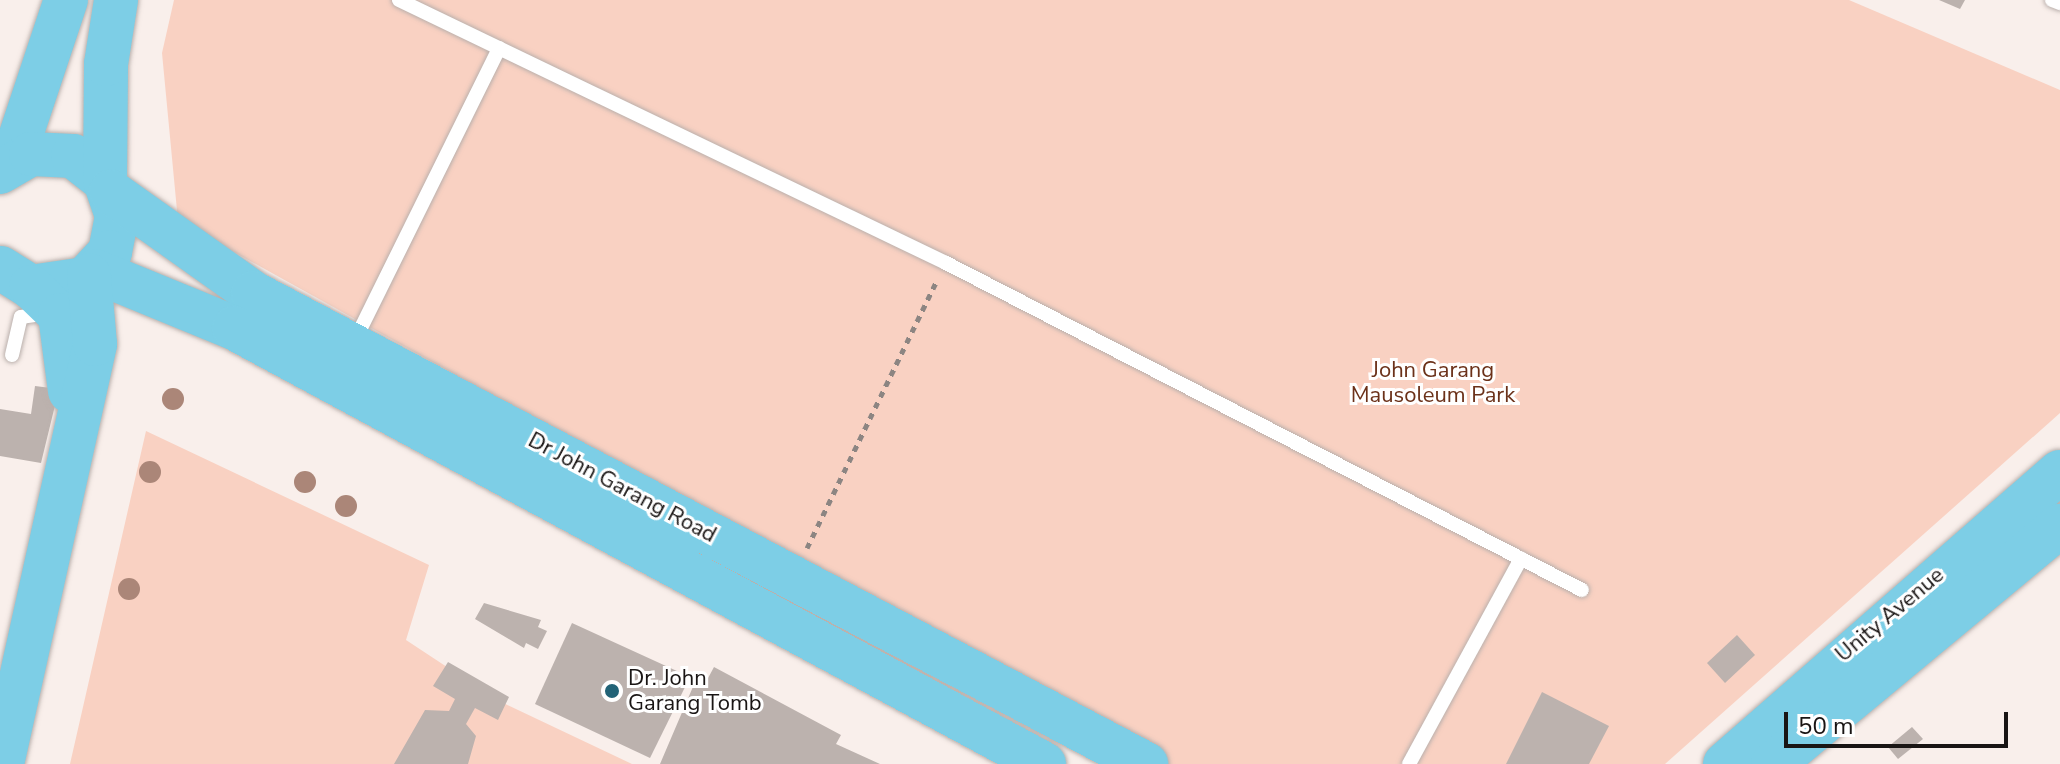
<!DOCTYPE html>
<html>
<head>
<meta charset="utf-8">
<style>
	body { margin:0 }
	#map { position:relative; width:2060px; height:764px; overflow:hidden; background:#f9efeb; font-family:"Nunito Sans",sans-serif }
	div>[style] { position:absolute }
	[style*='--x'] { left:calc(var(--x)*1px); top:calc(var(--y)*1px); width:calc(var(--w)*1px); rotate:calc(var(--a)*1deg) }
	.green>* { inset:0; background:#f9d1c2 }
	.building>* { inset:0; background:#bcb2ae }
	.path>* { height:5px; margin-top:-2.5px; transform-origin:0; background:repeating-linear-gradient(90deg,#8c8582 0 6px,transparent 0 12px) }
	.roads { filter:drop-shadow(0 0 2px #bab0ac) drop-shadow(0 0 2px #bab0ac) }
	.service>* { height:14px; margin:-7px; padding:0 7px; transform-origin:7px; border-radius:7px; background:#fff }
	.primary>* { height:44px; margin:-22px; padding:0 22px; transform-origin:22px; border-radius:22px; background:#7dcee6 }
	.trees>* { width:22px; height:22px; margin:-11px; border-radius:50%; background:#ab8678 }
	.dots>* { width:22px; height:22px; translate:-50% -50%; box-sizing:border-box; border:4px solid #fff; border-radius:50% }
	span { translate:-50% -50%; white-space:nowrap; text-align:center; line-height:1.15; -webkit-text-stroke:6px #fff; paint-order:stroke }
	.park-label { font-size:22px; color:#6b3119 }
	.street-label { font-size:22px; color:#191514 }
	.poi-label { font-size:22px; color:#191514 }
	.left { translate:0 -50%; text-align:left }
	.scale { position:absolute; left:1784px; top:712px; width:224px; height:36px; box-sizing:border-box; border:4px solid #191514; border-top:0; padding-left:10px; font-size:24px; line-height:28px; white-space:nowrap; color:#191514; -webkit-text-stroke:6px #fff; paint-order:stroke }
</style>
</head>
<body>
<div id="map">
	<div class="green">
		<div style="clip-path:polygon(174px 0,1849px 0,2060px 90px,2060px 413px,1665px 764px,1158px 764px,178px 221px,162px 53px)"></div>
		<div style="clip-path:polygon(146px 431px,429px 565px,406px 640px,497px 700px,632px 764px,70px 764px)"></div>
	</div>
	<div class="building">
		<div style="clip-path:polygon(1939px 0,1965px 0,1960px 9px)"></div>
		<div style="clip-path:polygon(35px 386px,59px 389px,41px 463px,0 456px,0 409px,31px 414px)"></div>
		<div style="clip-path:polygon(484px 603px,541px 620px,538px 627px,547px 631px,538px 649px,526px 643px,524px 648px,475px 619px)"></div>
		<div style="clip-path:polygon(572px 623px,690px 677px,650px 758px,535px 704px)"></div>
		<div style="clip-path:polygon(1737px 635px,1755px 655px,1725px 683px,1707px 663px)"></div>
		<div style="clip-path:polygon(448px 662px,509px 697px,498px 720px,475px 708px,466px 724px,476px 736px,468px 764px,394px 764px,425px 710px,449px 711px,455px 699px,433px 686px)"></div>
		<div style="clip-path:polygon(714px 667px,841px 735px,836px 744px,880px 764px,660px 764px,698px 675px,707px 680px)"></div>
		<div style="clip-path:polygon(1542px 692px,1609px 726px,1589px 764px,1506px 764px)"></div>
		<div style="clip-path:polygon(1912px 727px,1923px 739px,1898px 759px,1888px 747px)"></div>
	</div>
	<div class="path">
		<div style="--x:807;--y:548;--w:298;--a:-64.1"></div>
	</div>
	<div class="roads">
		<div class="service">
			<div style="--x:399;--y:0;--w:607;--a:25.68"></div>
			<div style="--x:946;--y:263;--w:715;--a:27.21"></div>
			<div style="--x:2052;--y:0;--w:9;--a:21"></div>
			<div style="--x:354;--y:342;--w:328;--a:-63.7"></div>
			<div style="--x:12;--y:355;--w:39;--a:-77"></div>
			<div style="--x:21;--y:317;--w:22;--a:-8"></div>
			<div style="--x:1409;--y:764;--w:234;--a:-61.4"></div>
		</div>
		<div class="primary">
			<div style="--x:12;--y:162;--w:171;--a:-71.6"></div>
			<div style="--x:0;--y:172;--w:36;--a:-30"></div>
			<div style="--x:31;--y:154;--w:42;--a:2.7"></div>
			<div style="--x:73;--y:156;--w:41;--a:38"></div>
			<div style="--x:105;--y:181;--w:37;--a:71"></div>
			<div style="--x:117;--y:216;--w:37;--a:101"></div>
			<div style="--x:110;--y:252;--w:37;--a:133"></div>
			<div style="--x:85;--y:279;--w:55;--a:171.6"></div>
			<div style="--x:31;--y:287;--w:36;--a:-148"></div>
			<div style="--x:105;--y:181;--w:117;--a:-89.5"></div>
			<div style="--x:106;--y:64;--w:65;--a:-81.1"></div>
			<div style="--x:111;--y:192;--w:174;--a:35.4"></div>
			<div style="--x:253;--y:293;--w:1010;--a:27.81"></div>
			<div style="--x:95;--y:271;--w:150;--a:22.3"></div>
			<div style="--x:234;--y:328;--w:920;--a:28.29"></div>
			<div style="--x:31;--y:287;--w:40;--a:44"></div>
			<div style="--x:60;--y:315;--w:77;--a:82.5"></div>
			<div style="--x:2;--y:764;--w:430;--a:-77.5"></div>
			<div style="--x:95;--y:344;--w:69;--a:-95"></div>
			<div style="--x:1725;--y:764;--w:444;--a:-41.1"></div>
			<div style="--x:1773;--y:764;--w:373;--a:-39.7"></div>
		</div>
	</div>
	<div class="trees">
		<div style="left:173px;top:399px"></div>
		<div style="left:150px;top:472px"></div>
		<div style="left:305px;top:482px"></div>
		<div style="left:346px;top:506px"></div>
		<div style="left:129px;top:589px"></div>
	</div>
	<div class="dots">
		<div style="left:612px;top:691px;background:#226377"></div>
	</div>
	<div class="park-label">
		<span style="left:1433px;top:383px">John Garang<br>Mausoleum Park</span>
	</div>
	<div class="street-label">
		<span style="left:622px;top:488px;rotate:28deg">Dr John Garang Road</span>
		<span style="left:1890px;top:615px;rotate:-40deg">Unity Avenue</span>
	</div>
	<div class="poi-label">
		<span class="left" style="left:628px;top:691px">Dr. John<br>Garang Tomb</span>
	</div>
	<div class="scale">50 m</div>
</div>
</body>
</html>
